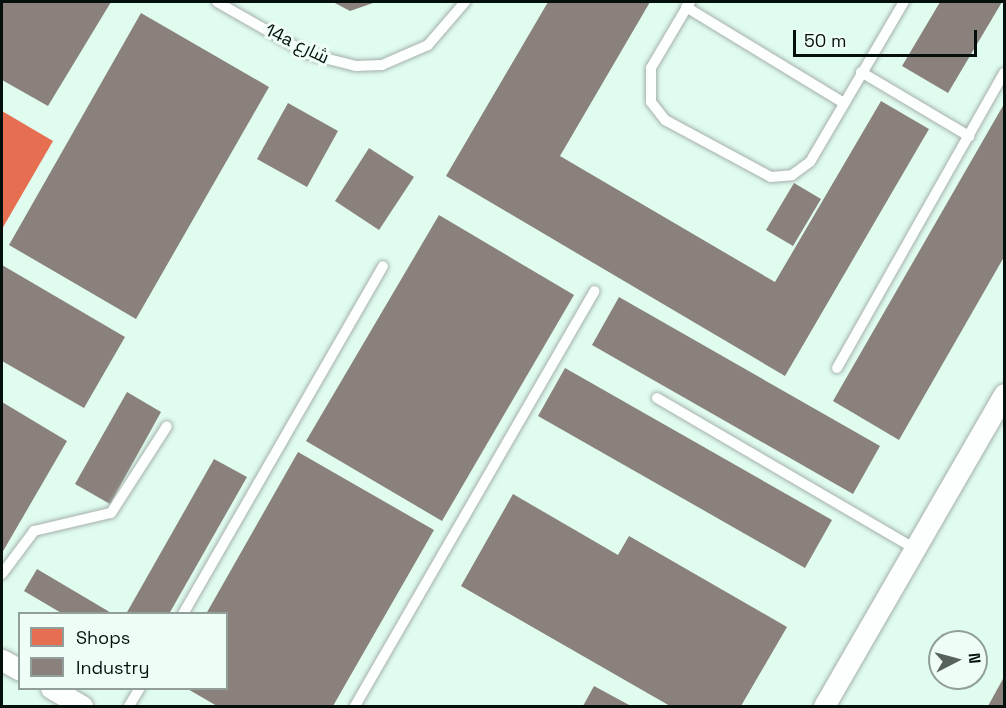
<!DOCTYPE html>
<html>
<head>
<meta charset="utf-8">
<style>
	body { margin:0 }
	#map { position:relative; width:1006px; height:708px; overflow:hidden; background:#f2faf6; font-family:"Space Grotesk",Cairo,sans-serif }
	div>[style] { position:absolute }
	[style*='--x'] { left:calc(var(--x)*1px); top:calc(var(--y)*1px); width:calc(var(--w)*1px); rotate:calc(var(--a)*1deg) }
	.built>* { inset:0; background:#dffcef }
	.shops>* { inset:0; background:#e76f51 }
	.industry>* { inset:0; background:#8a817c }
	.roads { filter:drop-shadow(0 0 2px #a6b0ab) drop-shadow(0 0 2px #a6b0ab) }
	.lane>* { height:10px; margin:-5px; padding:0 5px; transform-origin:5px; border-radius:5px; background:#fdfefe }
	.street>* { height:21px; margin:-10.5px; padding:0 10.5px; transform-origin:10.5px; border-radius:10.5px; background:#fdfefe }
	span { translate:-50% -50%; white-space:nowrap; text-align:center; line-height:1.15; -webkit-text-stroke:6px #effdf7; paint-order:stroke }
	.street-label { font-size:18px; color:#04100b }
	.frame { position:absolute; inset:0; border:3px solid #04100b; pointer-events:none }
	.legend { position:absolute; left:18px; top:612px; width:210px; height:78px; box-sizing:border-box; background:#effdf7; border:2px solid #919e99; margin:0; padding:8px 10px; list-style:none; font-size:18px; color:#04100b }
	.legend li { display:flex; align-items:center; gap:12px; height:30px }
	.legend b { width:30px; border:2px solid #919e99 }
	.north { position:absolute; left:928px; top:630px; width:60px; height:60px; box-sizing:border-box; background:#effdf7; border:2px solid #919e99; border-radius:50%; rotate:84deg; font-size:16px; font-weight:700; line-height:24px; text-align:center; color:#04100b }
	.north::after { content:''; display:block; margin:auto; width:21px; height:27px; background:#57625d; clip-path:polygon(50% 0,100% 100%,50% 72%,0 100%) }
	.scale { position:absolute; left:793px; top:30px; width:184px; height:27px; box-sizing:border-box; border:3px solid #04100b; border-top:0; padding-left:8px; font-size:18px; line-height:21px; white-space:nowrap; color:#04100b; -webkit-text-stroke:4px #effdf7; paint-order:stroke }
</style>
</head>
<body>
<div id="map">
	<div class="built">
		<div style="clip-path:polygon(evenodd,2px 2px,1004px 2px,1004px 706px,2px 706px,2px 2px,20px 614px,226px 614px,226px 688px,20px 688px,20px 614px,2px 2px,940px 642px,976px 642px,976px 678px,940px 678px,940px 642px)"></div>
	</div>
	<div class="shops">
		<div style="clip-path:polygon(2px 111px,53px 141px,2px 229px)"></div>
	</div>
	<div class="industry">
		<div style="clip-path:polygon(2px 2px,111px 2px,48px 106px,2px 80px)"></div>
		<div style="clip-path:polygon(333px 2px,376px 2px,350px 11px)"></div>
		<div style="clip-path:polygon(548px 2px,650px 2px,560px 156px,775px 282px,881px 101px,929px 129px,785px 376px,446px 176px)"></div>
		<div style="clip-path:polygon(940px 2px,1002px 2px,948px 93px,902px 66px)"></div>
		<div style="clip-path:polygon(141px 13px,269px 87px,136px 319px,9px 245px)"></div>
		<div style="clip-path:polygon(288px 103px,338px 131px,307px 187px,257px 159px)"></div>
		<div style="clip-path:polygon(1004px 104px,1004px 257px,899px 440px,833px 401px)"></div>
		<div style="clip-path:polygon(369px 148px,414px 177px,379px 230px,335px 201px)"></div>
		<div style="clip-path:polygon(794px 183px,821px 199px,793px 246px,766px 230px)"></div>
		<div style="clip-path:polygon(439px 215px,574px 295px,442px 521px,306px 441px)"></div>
		<div style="clip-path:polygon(2px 265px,125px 337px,84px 408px,2px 361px)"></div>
		<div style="clip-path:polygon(619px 297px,880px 446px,853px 494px,592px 345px)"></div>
		<div style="clip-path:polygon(565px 368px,832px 520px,805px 568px,538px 416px)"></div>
		<div style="clip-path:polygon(127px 392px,161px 412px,110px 504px,75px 484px)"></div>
		<div style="clip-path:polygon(2px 402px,67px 441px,2px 553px)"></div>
		<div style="clip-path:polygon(298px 452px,434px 530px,333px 706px,217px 706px,186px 688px,226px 688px,226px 614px,206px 614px)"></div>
		<div style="clip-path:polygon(214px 459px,247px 477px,169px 614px,126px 614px)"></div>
		<div style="clip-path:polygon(513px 494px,618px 555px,629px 536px,787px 627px,741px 706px,670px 706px,461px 586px)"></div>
		<div style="clip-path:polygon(37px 569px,113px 614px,63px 614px,24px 591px)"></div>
		<div style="clip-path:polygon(1004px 677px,1004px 706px,988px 706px)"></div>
		<div style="clip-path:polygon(594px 686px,631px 706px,583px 706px)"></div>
	</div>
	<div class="roads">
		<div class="lane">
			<div style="--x:217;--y:2;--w:105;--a:29.7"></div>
			<div style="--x:308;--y:54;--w:49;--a:14"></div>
			<div style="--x:356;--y:66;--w:26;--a:-2"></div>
			<div style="--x:382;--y:65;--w:50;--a:-23.5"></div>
			<div style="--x:428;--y:45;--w:57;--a:-49.3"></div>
			<div style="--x:690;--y:2;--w:77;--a:120.6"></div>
			<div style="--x:651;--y:68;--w:34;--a:90"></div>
			<div style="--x:651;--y:102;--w:23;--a:52"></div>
			<div style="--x:665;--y:120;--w:120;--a:28.3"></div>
			<div style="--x:771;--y:177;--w:21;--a:-5"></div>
			<div style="--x:792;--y:175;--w:22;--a:-36"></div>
			<div style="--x:810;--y:162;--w:186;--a:-59.6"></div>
			<div style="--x:686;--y:7;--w:185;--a:31.3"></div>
			<div style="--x:861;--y:72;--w:126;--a:30.7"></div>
			<div style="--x:837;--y:368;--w:339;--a:-60.5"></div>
			<div style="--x:657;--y:398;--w:299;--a:30.3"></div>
			<div style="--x:2;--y:574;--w:54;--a:-53.3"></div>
			<div style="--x:34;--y:531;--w:79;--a:-13.2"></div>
			<div style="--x:111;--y:513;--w:103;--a:-57.2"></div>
			<div style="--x:183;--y:614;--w:401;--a:-60.1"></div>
			<div style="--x:129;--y:706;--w:21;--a:-59"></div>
			<div style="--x:355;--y:706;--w:479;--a:-60"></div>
		</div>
		<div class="street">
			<div style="--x:2;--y:660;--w:21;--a:29"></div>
			<div style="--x:51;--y:688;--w:36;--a:30"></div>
			<div style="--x:824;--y:706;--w:360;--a:-60"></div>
		</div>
	</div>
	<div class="street-label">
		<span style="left:297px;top:44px;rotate:26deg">14a شارع</span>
	</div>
	<div class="frame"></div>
	<ul class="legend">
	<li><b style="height:16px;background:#e76f51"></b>Shops</li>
	<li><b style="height:16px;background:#8a817c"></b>Industry</li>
	</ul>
	<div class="north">N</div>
	<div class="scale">50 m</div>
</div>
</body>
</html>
